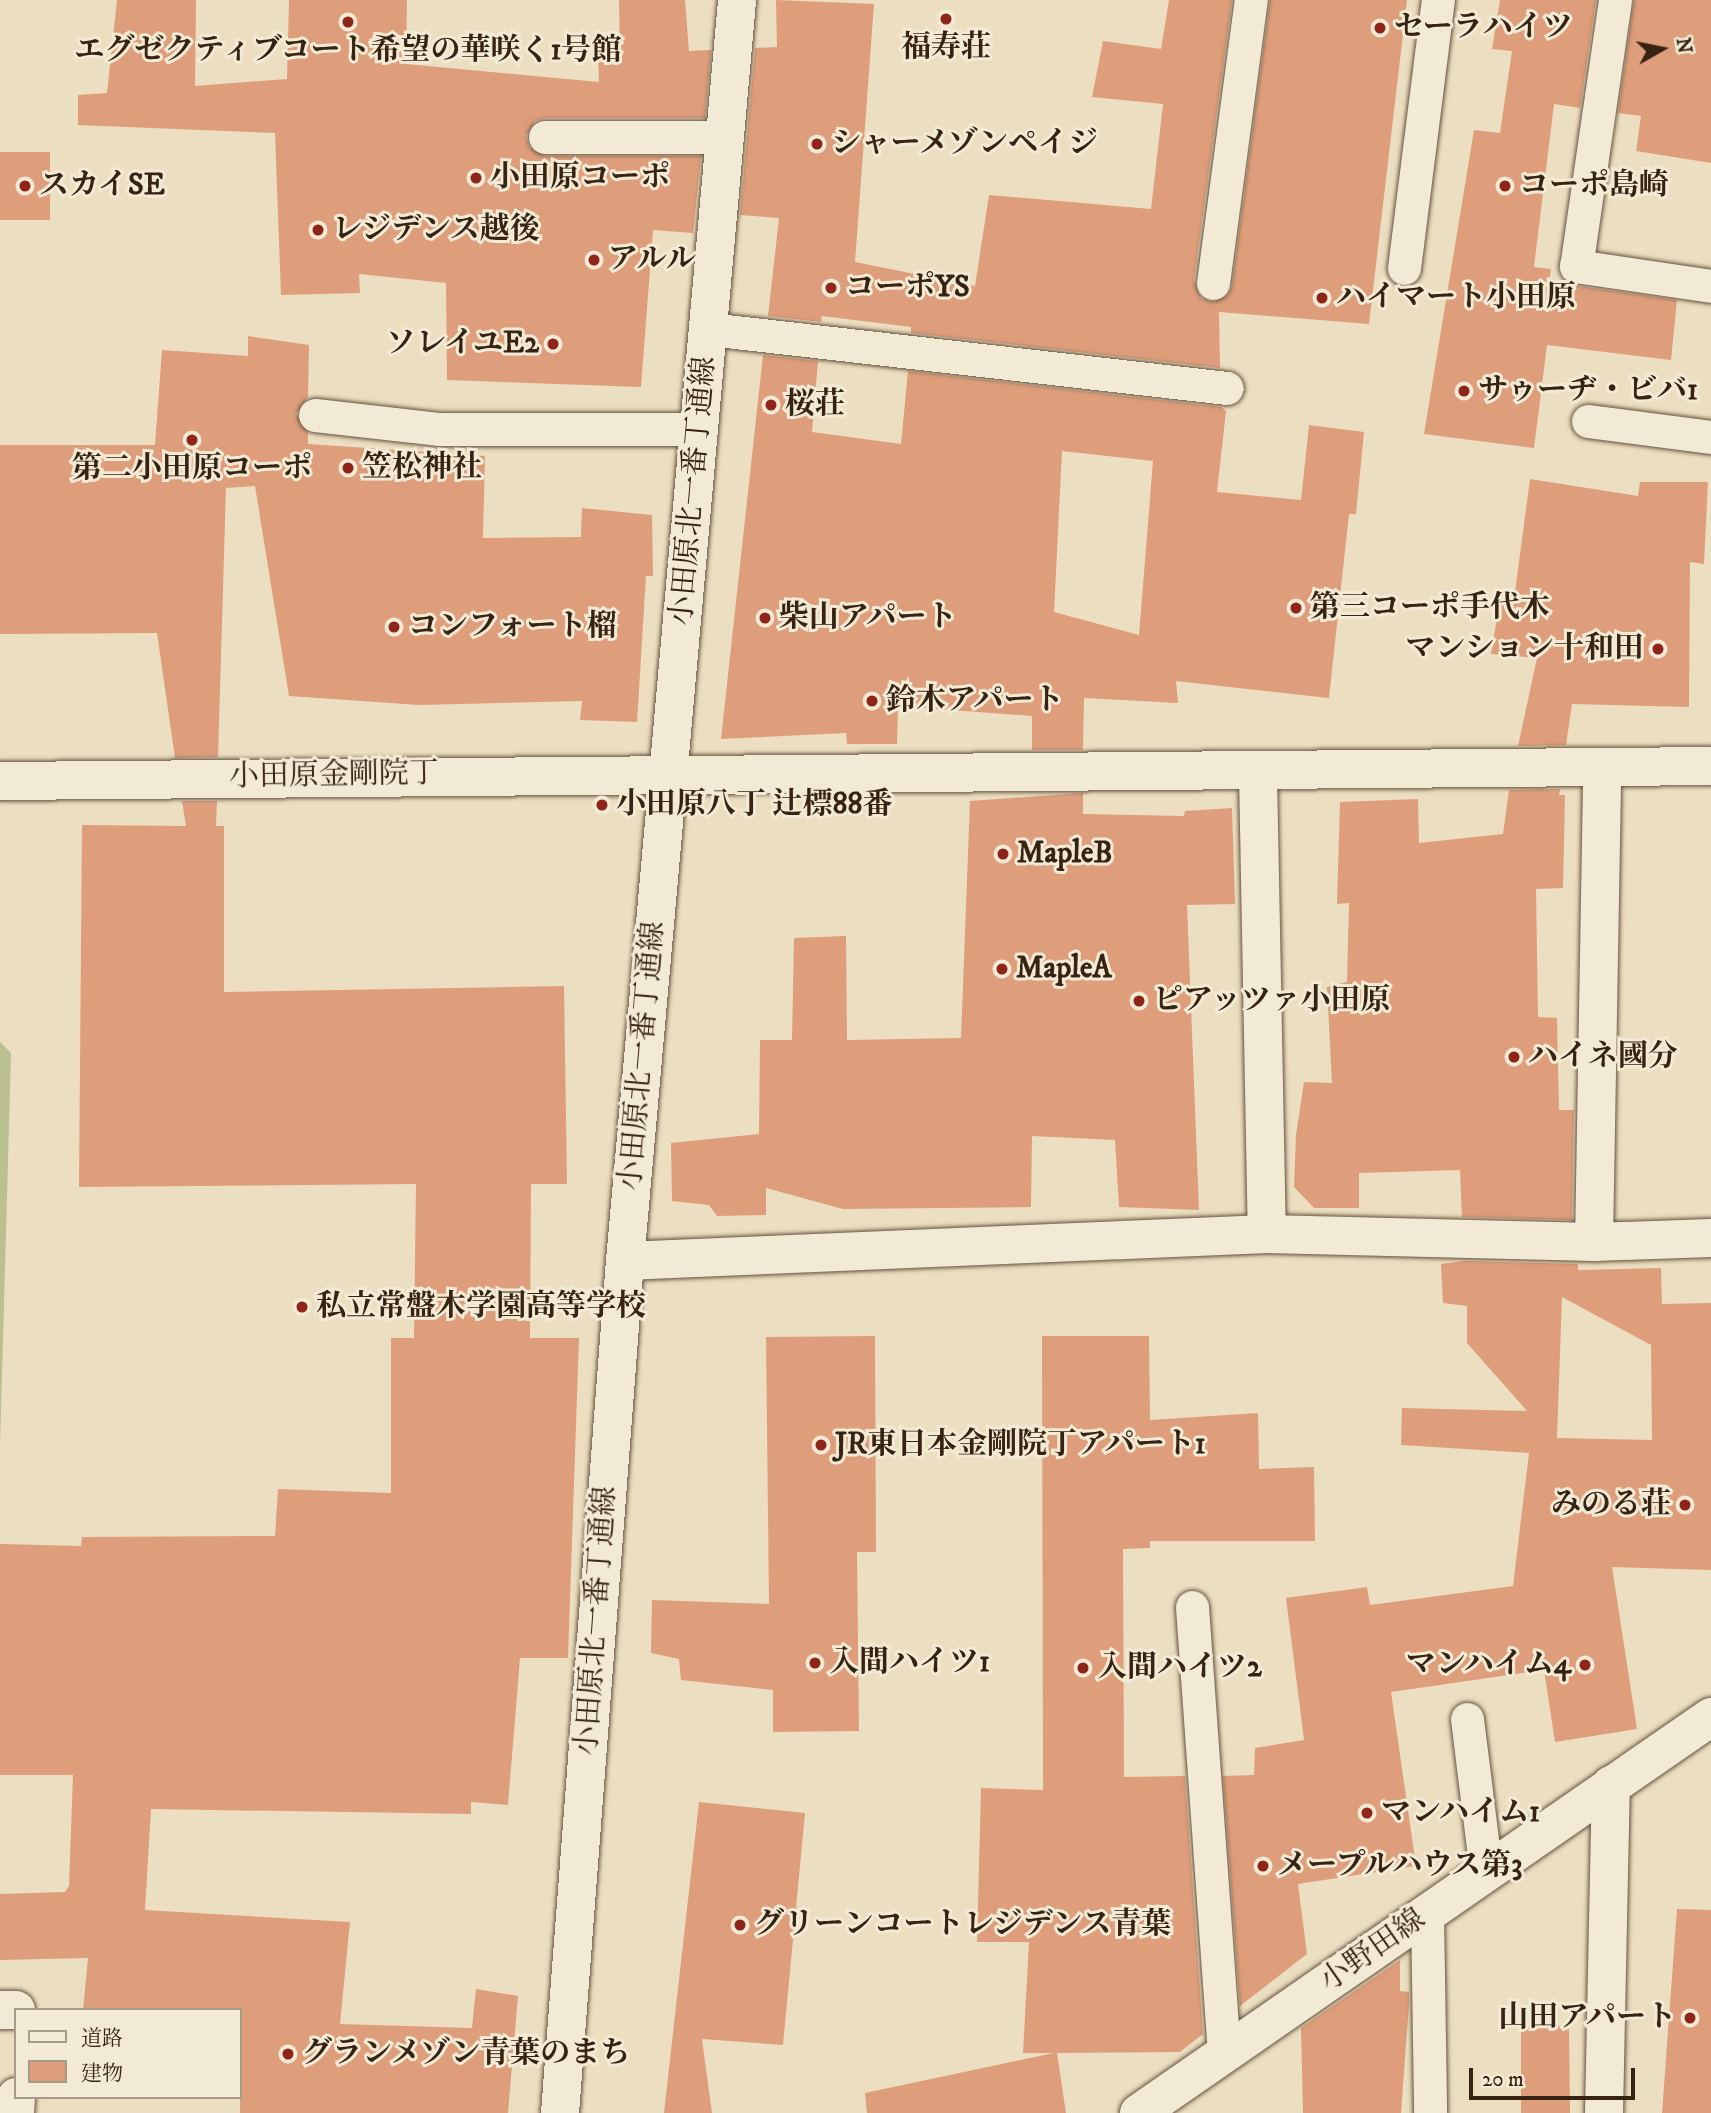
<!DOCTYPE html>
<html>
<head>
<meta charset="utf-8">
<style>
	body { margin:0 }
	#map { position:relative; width:1711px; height:2113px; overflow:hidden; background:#ecdec0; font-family:"IM FELL DW Pica","Noto Serif JP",serif }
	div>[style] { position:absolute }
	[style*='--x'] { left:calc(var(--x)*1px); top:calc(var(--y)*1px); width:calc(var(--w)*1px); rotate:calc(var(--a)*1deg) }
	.green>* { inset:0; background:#bac090 }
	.building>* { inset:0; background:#de9e7c }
	.roads { filter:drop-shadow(0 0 2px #64523e) drop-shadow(0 0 2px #64523e) }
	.lane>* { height:33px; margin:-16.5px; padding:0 16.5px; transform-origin:16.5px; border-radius:16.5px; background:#f3ead6 }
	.street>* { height:38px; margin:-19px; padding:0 19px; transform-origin:19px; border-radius:19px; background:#f3ead6 }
	.dots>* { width:19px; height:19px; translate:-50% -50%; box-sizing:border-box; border:4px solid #f3ead6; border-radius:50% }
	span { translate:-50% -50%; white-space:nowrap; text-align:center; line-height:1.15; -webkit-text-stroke:6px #f3ead6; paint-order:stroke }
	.poi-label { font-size:30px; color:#372312; font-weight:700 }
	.left { translate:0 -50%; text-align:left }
	.right { translate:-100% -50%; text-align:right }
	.street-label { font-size:30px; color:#372312 }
	.legend { position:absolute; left:14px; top:2008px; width:228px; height:91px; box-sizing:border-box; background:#f3ead6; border:2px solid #a89a88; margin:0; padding:9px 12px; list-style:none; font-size:21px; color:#372312 }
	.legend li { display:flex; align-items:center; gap:14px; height:35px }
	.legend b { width:35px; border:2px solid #a89a88 }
	.north { position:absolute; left:1627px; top:14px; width:70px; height:70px; -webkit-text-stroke:5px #f3ead6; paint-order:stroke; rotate:81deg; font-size:19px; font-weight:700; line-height:28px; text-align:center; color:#372312 }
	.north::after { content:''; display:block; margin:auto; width:24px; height:32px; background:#372312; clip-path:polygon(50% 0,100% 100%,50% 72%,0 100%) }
	.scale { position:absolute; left:1469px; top:2068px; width:166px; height:32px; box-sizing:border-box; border:4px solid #372312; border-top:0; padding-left:9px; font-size:21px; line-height:24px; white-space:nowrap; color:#372312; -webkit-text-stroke:5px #f3ead6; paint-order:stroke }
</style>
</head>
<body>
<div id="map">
	<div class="green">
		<div style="clip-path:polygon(0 1042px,11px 1053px,0 1447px)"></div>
	</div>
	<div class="building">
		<div style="clip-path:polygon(117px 0,196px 0,195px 86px,287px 79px,289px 0,407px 0,406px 64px,599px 82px,598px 55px,620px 54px,619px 0,685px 0,689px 51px,711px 50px,705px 118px,545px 118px,535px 121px,526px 136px,529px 147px,545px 156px,701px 156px,693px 233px,653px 230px,641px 387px,447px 380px,446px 283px,359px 274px,360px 293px,281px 295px,275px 133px,78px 125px,78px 95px,107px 93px)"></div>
		<div style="clip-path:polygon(776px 0,874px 4px,855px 262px,975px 286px,989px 195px,1151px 209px,1163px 104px,1092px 97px,1103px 41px,1161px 49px,1169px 0,1232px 0,1194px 280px,1201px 298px,1211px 302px,1228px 295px,1232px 286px,1270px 0,1407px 0,1369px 324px,1219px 312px,1220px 368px,911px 333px,911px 327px,822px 316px,821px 322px,768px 316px,779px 218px,740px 215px,755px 48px,777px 47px)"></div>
		<div style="clip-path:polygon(1500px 0,1596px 0,1580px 108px,1554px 104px,1534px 267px,1551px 269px,1549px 282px,1677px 300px,1671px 360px,1547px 345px,1534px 448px,1424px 434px,1474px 130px,1500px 133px,1512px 51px,1492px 49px)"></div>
		<div style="clip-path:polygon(1634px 0,1711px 0,1711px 163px,1636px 151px,1641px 116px,1618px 113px)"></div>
		<div style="clip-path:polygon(0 152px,50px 152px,50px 220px,0 220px)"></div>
		<div style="clip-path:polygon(248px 336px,309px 345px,308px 397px,296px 414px,308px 432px,308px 444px,485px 456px,483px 538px,581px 537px,582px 508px,652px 515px,653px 576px,646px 576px,637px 722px,580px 720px,582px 701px,419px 705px,289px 696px,255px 486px,226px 488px,218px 757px,175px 758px,157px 633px,0 634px,0 445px,155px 445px,162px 350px,248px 356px)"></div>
		<div style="clip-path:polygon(evenodd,763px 355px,818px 361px,812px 432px,901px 444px,908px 371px,1221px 407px,1226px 411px,1217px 492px,1301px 500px,1309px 425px,1364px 432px,1356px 514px,1349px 514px,1329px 698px,1176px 681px,1178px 703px,1084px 698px,1083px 750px,1032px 750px,1032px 716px,898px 706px,897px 744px,847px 744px,846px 733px,721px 739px,763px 355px,1062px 451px,1153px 461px,1139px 635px,1054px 612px,1062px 451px)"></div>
		<div style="clip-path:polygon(1530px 479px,1638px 496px,1640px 482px,1708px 482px,1704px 564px,1690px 562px,1689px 707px,1572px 704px,1566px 745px,1518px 746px,1537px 658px,1491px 654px,1501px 594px,1515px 592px)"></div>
		<div style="clip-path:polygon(1560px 789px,1559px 795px,1565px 795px,1563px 888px,1536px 889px,1538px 1017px,1557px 1018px,1559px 1110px,1574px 1110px,1572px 1220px,1462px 1217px,1460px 1170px,1359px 1173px,1359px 1208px,1314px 1208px,1294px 1187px,1296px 1135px,1304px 1082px,1332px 1083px,1327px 987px,1347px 982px,1349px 903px,1337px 904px,1340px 802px,1418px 799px,1419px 843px,1503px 834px,1509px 790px)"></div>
		<div style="clip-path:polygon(1083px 793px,1083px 814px,1184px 816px,1185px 811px,1232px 808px,1235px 904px,1187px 905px,1199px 1210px,1119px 1207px,1115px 1140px,1032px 1136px,1031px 1207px,843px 1209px,766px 1188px,766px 1215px,717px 1216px,709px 1205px,672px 1201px,671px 1143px,759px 1134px,760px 1040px,792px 1040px,794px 938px,846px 936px,847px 1040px,961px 1038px,970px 801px)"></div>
		<div style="clip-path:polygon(182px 801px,217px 801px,216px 826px,224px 826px,224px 992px,564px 986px,567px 1184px,531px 1184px,530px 1338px,579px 1338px,568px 1658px,520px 1658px,508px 1805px,471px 1802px,471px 1814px,151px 1809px,145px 1910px,350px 1922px,340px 2024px,472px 2028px,476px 1989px,518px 1996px,508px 2113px,240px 2113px,240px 2010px,83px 2010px,88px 1958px,0 1960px,0 1894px,65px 1892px,69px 1886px,73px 1775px,0 1775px,0 1544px,81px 1546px,82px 1537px,275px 1536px,278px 1489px,391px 1493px,391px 1338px,414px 1338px,416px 1184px,79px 1187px,82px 825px,186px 826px)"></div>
		<div style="clip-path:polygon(evenodd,1464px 1261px,1578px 1264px,1578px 1270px,1661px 1268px,1662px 1304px,1711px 1303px,1711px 1570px,1612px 1567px,1637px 1729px,1555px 1742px,1544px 1670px,1391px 1692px,1416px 1866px,1298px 1884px,1307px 1954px,1240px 2006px,1223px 1776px,1254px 1775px,1255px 1748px,1304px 1740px,1286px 1598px,1367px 1587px,1370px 1605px,1513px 1586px,1529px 1453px,1401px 1445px,1402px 1408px,1527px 1411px,1467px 1343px,1467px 1306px,1443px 1303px,1441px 1264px,1464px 1261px,1562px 1297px,1651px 1345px,1652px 1440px,1557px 1438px,1562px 1297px)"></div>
		<div style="clip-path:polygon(875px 1336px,876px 1552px,857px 1552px,859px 1731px,773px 1732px,773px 1690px,681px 1680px,679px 1659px,651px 1653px,652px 1600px,769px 1604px,766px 1337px)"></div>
		<div style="clip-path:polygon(1042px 1336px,1149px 1336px,1150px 1420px,1258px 1413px,1259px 1469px,1314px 1467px,1315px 1541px,1150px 1541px,1150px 1548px,1123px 1549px,1124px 1777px,1185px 1776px,1203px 2034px,1180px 2052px,1057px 2053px,1066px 2113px,867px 2113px,865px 2093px,1054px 2053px,1023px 2053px,1029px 1942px,977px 1942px,981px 1788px,1043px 1790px)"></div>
		<div style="clip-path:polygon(699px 1802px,805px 1813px,783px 2045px,702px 2039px,712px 2113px,664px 2113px)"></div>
		<div style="clip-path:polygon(1677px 1909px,1711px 1910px,1711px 2113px,1662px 2113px)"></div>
		<div style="clip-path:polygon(1400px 1960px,1400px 1991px,1409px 1992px,1409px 2004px,1401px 2113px,1303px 2113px,1301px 2028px)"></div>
		<div style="clip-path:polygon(1569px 2025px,1570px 2113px,1521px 2113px,1521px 2027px)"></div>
	</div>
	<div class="roads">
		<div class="lane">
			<div style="--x:1615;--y:0;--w:269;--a:98.3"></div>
			<div style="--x:1576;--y:266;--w:136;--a:8.4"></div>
			<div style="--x:545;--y:137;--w:180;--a:0"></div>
			<div style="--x:1404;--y:268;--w:270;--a:-82.8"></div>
			<div style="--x:1213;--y:283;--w:286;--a:-82.4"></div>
			<div style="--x:709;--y:329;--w:521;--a:6.5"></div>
			<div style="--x:315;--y:415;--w:126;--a:6.4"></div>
			<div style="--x:440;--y:429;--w:259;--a:0"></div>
			<div style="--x:1588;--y:421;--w:124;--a:7.4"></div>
			<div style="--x:1192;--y:1607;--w:448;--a:85.9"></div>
			<div style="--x:1467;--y:1719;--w:153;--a:82.9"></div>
			<div style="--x:1427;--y:1913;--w:200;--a:89.1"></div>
		</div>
		<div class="street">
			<div style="--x:1258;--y:774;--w:460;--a:88.9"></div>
			<div style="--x:0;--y:781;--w:1711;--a:-0.5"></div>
			<div style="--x:1594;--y:1242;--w:473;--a:-89"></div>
			<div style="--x:625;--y:1261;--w:643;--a:-2.41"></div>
			<div style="--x:1267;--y:1234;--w:327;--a:1.4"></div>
			<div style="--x:1594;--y:1242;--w:117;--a:-2"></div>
			<div style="--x:0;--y:2010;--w:16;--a:0"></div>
			<div style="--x:15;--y:2113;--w:16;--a:-86"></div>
			<div style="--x:560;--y:2113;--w:854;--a:-85.64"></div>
			<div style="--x:625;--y:1261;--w:1266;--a:-84.92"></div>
			<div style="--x:1139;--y:2113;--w:696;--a:-34.7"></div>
			<div style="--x:1604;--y:2113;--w:328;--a:-88.8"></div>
		</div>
	</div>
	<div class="dots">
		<div style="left:946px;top:19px;background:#8f2418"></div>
		<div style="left:348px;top:22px;background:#8f2418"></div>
		<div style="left:1380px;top:28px;background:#8f2418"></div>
		<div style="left:817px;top:144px;background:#8f2418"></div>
		<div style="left:476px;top:178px;background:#8f2418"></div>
		<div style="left:25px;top:186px;background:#8f2418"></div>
		<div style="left:1505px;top:186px;background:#8f2418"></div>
		<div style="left:318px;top:230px;background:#8f2418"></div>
		<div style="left:594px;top:260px;background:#8f2418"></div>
		<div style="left:831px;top:288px;background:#8f2418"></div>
		<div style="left:1322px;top:298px;background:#8f2418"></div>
		<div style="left:553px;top:344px;background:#8f2418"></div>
		<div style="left:1464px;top:391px;background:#8f2418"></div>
		<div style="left:771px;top:405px;background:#8f2418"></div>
		<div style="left:192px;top:440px;background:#8f2418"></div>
		<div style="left:348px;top:468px;background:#8f2418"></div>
		<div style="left:1296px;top:608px;background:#8f2418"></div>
		<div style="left:765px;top:618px;background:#8f2418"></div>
		<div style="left:394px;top:627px;background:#8f2418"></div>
		<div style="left:1658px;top:649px;background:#8f2418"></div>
		<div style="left:872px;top:701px;background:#8f2418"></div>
		<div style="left:602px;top:805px;background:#8f2418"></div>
		<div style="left:1003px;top:854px;background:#8f2418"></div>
		<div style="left:1002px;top:969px;background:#8f2418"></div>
		<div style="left:1139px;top:1001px;background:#8f2418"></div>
		<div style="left:1514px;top:1057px;background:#8f2418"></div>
		<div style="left:302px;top:1307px;background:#8f2418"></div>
		<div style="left:821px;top:1445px;background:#8f2418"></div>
		<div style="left:1685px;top:1505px;background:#8f2418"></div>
		<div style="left:815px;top:1663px;background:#8f2418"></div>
		<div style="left:1585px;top:1665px;background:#8f2418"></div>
		<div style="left:1083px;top:1668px;background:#8f2418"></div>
		<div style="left:1367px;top:1813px;background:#8f2418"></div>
		<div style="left:1263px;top:1866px;background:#8f2418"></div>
		<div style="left:740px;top:1925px;background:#8f2418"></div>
		<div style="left:1690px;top:2018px;background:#8f2418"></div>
		<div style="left:288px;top:2054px;background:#8f2418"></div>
	</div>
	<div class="poi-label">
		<span class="left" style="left:1394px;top:28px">セーラハイツ</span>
		<span style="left:946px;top:48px">福寿荘</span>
		<span style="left:348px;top:51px">エグゼクティブコート希望の華咲く1号館</span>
		<span class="left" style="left:831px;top:144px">シャーメゾンペイジ</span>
		<span class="left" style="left:490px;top:178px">小田原コーポ</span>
		<span class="left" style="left:39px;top:186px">スカイSE</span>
		<span class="left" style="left:1519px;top:186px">コーポ島崎</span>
		<span class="left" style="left:332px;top:230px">レジデンス越後</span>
		<span class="left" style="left:608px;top:260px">アルル</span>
		<span class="left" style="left:845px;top:288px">コーポYS</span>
		<span class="left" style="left:1336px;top:298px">ハイマート小田原</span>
		<span class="right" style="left:539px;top:344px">ソレイユE2</span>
		<span class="left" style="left:1478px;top:391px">サゥーヂ・ビバ1</span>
		<span class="left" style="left:785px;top:405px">桜荘</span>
		<span class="left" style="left:362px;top:468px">笠松神社</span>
		<span style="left:192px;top:469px">第二小田原コーポ</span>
		<span class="left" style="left:1310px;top:608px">第三コーポ手代木</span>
		<span class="left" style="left:779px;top:618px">柴山アパート</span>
		<span class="left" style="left:408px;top:627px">コンフォート榴</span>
		<span class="right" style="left:1644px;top:649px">マンション十和田</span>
		<span class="left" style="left:886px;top:701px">鈴木アパート</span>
		<span class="left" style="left:616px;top:805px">小田原八丁 辻標88番</span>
		<span class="left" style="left:1017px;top:854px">MapleB</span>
		<span class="left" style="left:1016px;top:969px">MapleA</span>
		<span class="left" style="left:1153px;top:1001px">ピアッツァ小田原</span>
		<span class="left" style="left:1528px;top:1057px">ハイネ國分</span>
		<span class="left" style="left:316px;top:1307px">私立常盤木学園高等学校</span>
		<span class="left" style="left:835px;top:1445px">JR東日本金剛院丁アパート1</span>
		<span class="right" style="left:1671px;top:1505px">みのる荘</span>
		<span class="left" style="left:829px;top:1663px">入間ハイツ1</span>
		<span class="right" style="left:1571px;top:1665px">マンハイム4</span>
		<span class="left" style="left:1097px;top:1668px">入間ハイツ2</span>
		<span class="left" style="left:1381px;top:1813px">マンハイム1</span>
		<span class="left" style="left:1277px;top:1866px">メープルハウス第3</span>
		<span class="left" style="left:754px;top:1925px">グリーンコートレジデンス青葉</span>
		<span class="right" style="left:1676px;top:2018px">山田アパート</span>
		<span class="left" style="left:302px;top:2054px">グランメゾン青葉のまち</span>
	</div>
	<div class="street-label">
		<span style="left:694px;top:491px;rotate:-85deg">小田原北一番丁通線</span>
		<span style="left:334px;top:776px;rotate:-1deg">小田原金剛院丁</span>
		<span style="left:643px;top:1056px;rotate:-85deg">小田原北一番丁通線</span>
		<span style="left:597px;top:1621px;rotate:-86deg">小田原北一番丁通線</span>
		<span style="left:1373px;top:1951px;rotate:-35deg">小野田線</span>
	</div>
	<ul class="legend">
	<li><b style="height:9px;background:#f3ead6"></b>道路</li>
	<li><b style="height:19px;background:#de9e7c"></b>建物</li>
	</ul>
	<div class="north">N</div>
	<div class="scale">20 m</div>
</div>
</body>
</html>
